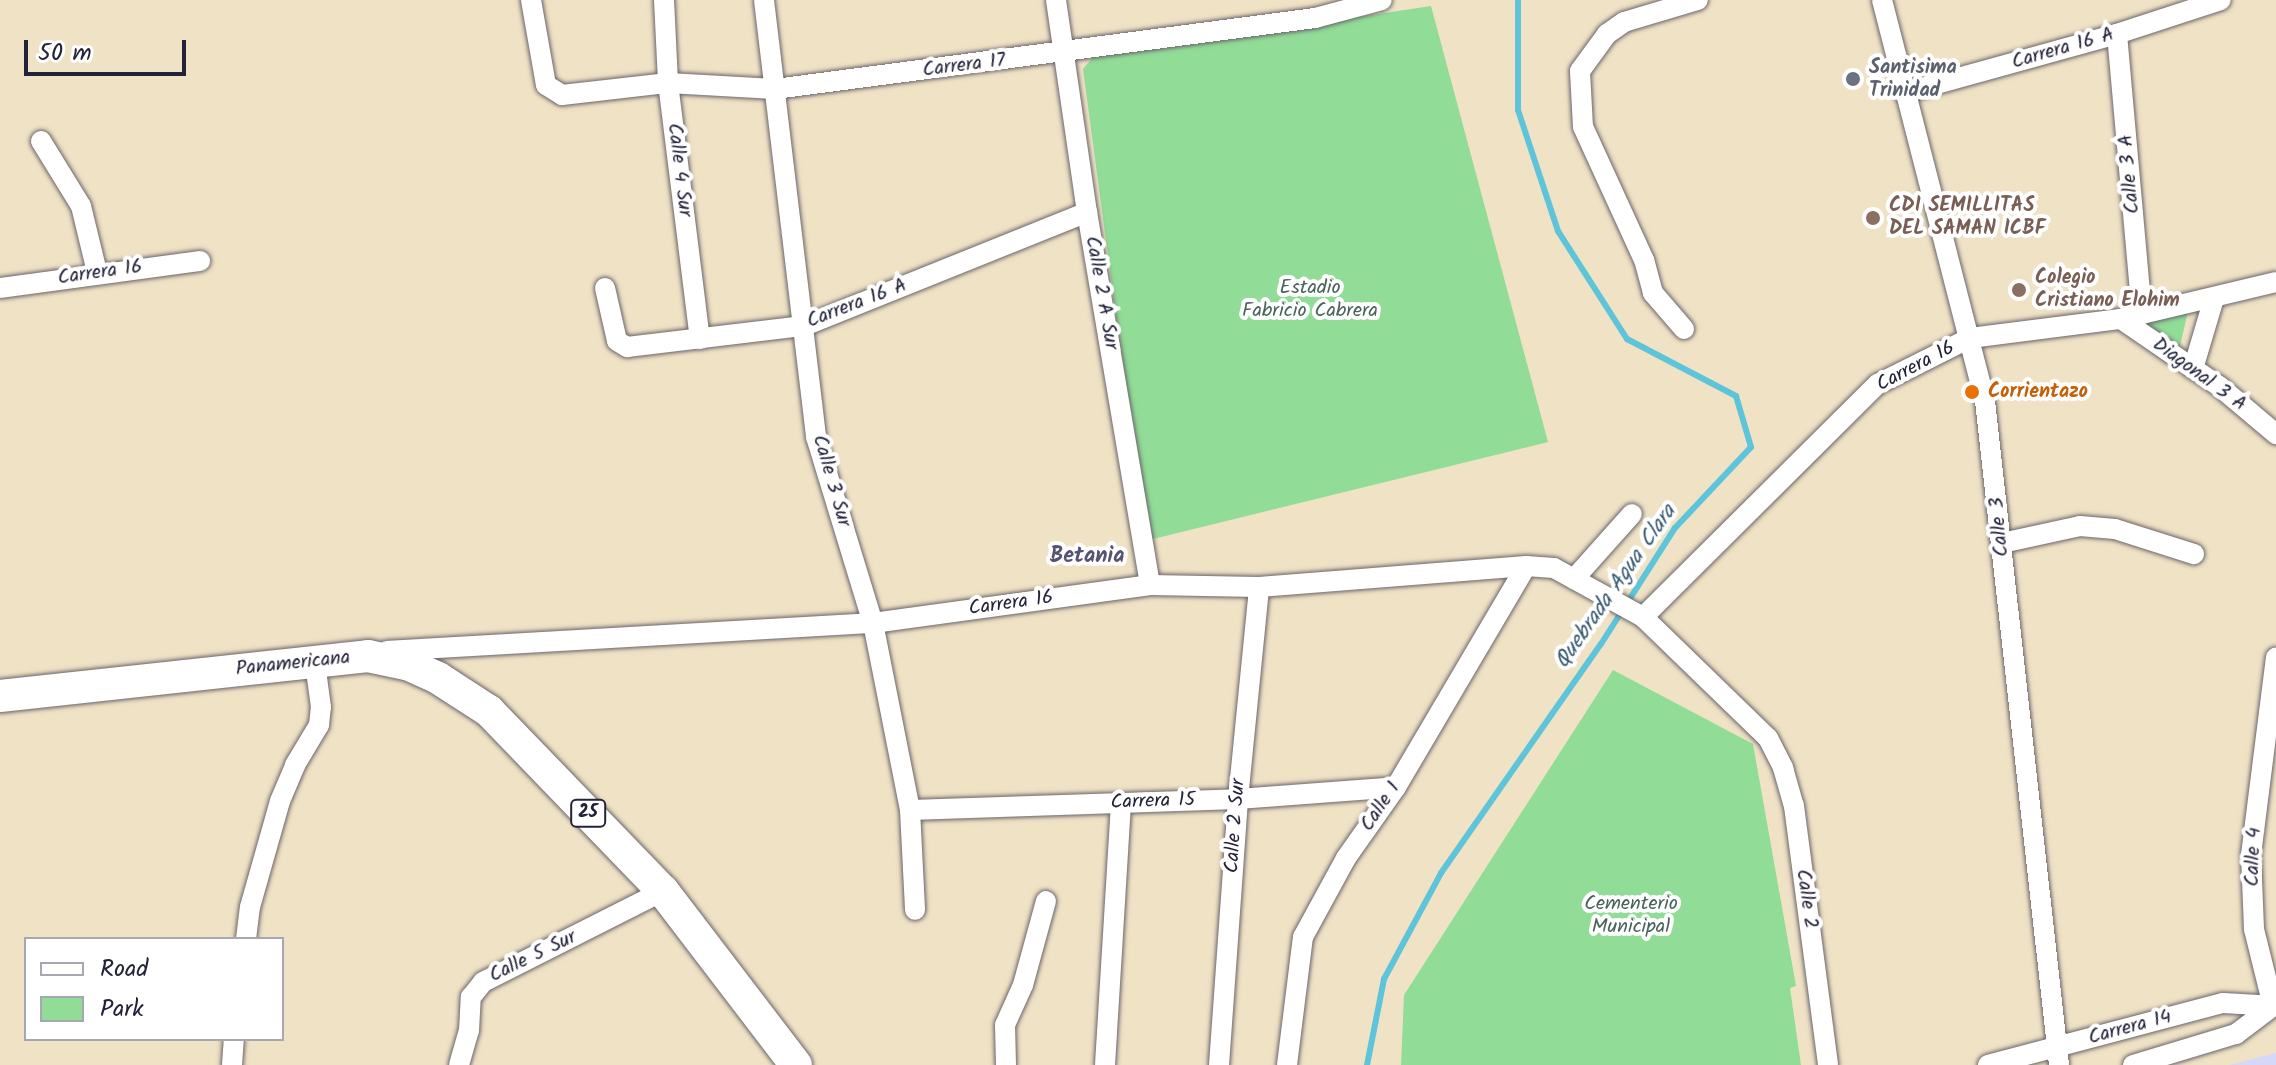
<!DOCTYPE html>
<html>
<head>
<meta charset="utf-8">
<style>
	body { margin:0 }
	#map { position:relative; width:2276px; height:1065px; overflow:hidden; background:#f0e2c5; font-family:Kalam,sans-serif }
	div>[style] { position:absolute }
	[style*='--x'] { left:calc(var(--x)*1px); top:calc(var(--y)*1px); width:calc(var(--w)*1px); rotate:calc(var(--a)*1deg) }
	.built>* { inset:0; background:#d6d8f9 }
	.green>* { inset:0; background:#91dc97 }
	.stream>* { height:6px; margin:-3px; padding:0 3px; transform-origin:3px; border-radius:3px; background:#5dc4da }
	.roads { filter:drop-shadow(0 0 2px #6a656b) drop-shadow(0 0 2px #6a656b) }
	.street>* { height:20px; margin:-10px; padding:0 10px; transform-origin:10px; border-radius:10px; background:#fff }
	.primary>* { height:32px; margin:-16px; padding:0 16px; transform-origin:16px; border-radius:16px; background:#fff }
	.dots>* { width:22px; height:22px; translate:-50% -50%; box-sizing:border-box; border:4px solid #fff; border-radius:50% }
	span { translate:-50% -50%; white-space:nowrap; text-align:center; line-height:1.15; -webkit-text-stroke:8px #fff; paint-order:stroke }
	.shield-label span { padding:2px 6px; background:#fff; border:2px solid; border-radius:6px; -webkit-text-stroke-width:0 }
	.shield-label { font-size:18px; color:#22223b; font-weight:700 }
	.street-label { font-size:20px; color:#22223b }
	.worship-label { font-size:20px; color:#5b616d; font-weight:700 }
	.left { translate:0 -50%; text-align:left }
	.education-label { font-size:20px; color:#785e54; font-weight:700 }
	.park-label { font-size:20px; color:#49635b }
	.food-label { font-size:20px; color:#c56008; font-weight:700 }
	.neighbourhood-label { font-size:22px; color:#555272; font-weight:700 }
	.water-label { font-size:22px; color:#375b73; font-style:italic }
	.legend { position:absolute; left:24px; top:937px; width:260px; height:104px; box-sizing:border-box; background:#fff; border:2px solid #a7a7b1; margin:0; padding:10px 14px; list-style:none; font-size:24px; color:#22223b }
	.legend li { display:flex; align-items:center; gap:16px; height:40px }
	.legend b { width:40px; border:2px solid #a7a7b1 }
	.scale { position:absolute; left:24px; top:40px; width:162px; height:36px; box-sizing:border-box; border:4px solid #22223b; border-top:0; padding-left:10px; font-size:24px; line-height:28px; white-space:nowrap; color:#22223b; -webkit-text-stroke:6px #fff; paint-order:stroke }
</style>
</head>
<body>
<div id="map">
	<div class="built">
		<div style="clip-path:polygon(2276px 1053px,2276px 1065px,2229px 1065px)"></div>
	</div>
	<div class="green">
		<div style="clip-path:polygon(1431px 6px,1548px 442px,1153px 539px,1145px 532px,1083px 69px,1093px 57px)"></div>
		<div style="clip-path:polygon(2188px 311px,2180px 346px,2143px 321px)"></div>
		<div style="clip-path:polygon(1613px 670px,1753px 744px,1796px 986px,1790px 988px,1801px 1065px,1401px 1065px,1404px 995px)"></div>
	</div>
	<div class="stream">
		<div style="--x:1367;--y:1065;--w:88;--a:-78.8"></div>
		<div style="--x:1384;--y:979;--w:120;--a:-61.7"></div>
		<div style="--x:1441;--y:873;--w:279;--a:-55.1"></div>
		<div style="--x:1601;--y:644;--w:138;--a:-57.5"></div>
		<div style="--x:1675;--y:528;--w:111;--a:-46.8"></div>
		<div style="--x:1751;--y:447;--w:53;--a:-106.4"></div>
		<div style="--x:1736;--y:396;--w:123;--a:-152.4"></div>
		<div style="--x:1627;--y:339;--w:128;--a:-122.6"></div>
		<div style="--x:1558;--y:231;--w:127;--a:-108.3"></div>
		<div style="--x:1518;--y:110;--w:110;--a:-90"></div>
	</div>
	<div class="roads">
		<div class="street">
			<div style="--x:531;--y:0;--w:86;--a:80"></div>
			<div style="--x:546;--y:85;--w:19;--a:32"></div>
			<div style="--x:562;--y:95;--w:107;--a:-6.5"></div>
			<div style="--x:668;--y:83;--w:107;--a:3.2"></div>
			<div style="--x:775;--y:89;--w:545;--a:-7.49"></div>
			<div style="--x:1315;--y:18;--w:69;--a:-15"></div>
			<div style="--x:664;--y:0;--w:83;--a:87.2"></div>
			<div style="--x:668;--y:83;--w:258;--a:82.9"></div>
			<div style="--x:764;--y:0;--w:440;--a:83.2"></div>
			<div style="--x:816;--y:437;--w:195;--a:73"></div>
			<div style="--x:873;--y:623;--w:191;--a:78.8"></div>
			<div style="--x:910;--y:810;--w:100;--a:87.1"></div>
			<div style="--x:1056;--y:0;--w:214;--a:81.7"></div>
			<div style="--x:1087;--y:212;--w:378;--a:80.4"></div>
			<div style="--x:1882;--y:0;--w:414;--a:75.6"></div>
			<div style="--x:1985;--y:401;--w:668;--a:83.64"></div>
			<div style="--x:2117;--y:34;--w:281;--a:84.9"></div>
			<div style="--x:1904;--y:93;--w:221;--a:-15.5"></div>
			<div style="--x:2117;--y:34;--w:109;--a:-18.1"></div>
			<div style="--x:41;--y:141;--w:76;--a:58.4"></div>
			<div style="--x:81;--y:206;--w:68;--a:76.4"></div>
			<div style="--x:0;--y:288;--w:202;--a:-7.7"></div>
			<div style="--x:605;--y:288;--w:54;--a:77.2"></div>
			<div style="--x:617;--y:341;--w:12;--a:31"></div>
			<div style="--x:627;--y:347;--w:178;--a:-6.8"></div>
			<div style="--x:804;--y:326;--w:305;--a:-21.9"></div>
			<div style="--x:2121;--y:319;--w:119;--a:34.4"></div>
			<div style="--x:2219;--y:386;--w:75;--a:40.1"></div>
			<div style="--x:1684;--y:329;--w:48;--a:-130.7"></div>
			<div style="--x:1653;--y:293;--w:34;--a:-105"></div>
			<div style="--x:1644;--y:260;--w:146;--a:-114.6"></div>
			<div style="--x:1583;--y:127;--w:56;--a:-93.1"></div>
			<div style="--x:1580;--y:71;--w:46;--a:-53.9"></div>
			<div style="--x:1607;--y:34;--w:21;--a:-35"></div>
			<div style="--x:1624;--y:22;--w:77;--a:-16.6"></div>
			<div style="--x:2193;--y:369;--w:74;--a:-73.5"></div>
			<div style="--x:2002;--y:543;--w:80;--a:-12.3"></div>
			<div style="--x:2080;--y:526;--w:35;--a:5"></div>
			<div style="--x:2115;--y:529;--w:83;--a:17.6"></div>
			<div style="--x:1574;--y:579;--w:87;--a:-48.3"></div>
			<div style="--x:1643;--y:617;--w:331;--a:-44.8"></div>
			<div style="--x:1878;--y:384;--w:103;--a:-26.6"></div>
			<div style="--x:1970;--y:338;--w:152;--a:-7.2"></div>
			<div style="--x:2121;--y:319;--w:159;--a:-13.4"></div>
			<div style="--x:387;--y:651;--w:487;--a:-3.3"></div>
			<div style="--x:873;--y:623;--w:280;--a:-7.8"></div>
			<div style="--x:1150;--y:585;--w:109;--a:1.1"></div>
			<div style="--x:1259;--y:587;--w:268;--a:-4.5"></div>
			<div style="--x:1526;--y:566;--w:28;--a:4"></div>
			<div style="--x:1554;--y:568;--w:102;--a:28.8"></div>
			<div style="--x:1643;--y:617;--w:174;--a:44.1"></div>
			<div style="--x:1768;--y:738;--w:34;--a:63"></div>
			<div style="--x:1783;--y:768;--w:40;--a:74"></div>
			<div style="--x:1794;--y:806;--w:261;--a:82.5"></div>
			<div style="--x:910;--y:810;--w:328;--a:-1.9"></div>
			<div style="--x:1238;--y:799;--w:158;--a:-4.3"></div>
			<div style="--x:246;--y:939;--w:32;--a:-83"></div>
			<div style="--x:250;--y:907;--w:110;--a:-74.2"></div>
			<div style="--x:280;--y:801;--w:39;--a:-67"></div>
			<div style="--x:295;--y:765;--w:47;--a:-59"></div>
			<div style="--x:319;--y:725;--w:18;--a:-84"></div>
			<div style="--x:321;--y:707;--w:44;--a:-97.8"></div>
			<div style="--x:2273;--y:1006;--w:79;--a:-103.9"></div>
			<div style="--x:2254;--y:929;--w:74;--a:-92.3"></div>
			<div style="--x:2251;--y:855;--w:199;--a:-82.8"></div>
			<div style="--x:232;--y:1065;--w:26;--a:-86"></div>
			<div style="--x:459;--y:1065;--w:35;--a:-74"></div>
			<div style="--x:469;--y:1031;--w:34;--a:-87"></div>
			<div style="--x:471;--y:997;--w:19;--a:-51"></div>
			<div style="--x:483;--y:982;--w:202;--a:-26.8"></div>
			<div style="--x:1006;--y:1065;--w:40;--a:-91.4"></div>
			<div style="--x:1005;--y:1025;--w:44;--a:-65.8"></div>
			<div style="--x:1023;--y:985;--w:87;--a:-74.7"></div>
			<div style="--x:1105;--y:1065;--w:261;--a:-86.5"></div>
			<div style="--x:1219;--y:1065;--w:267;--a:-85.9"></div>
			<div style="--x:1238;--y:799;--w:213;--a:-84.3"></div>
			<div style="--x:1287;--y:1065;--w:129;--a:-82.9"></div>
			<div style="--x:1303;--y:937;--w:90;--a:-61.4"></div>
			<div style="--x:1346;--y:858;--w:87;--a:-54.8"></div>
			<div style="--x:1396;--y:787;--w:256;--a:-59.5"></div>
			<div style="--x:1988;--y:1065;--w:243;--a:-14.8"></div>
			<div style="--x:2223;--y:1003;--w:53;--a:3.2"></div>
			<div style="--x:2133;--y:1065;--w:108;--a:-16.8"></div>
			<div style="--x:2236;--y:1034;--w:46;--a:-37.1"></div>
		</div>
		<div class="primary">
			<div style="--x:0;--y:696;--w:370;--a:-6.2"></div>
			<div style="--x:368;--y:656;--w:40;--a:12"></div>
			<div style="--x:407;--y:664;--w:34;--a:24"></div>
			<div style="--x:438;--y:678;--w:61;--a:32.9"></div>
			<div style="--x:489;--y:711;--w:250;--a:46"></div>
			<div style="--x:663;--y:891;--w:219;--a:52.6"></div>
		</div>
	</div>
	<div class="dots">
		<div style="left:1853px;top:79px;background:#6b7280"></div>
		<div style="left:1873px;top:218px;background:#8d6e63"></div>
		<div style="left:2019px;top:290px;background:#8d6e63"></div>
		<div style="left:1972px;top:392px;background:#e8710a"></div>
	</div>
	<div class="shield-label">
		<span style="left:588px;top:813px">25</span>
	</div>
	<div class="street-label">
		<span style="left:2063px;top:49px;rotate:-16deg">Carrera 16 A</span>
		<span style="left:964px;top:66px;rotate:-7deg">Carrera 17</span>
		<span style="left:679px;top:170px;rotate:83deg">Calle 4 Sur</span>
		<span style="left:2130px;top:174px;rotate:-95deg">Calle 3 A</span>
		<span style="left:100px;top:273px;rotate:-8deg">Carrera 16</span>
		<span style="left:1101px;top:293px;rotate:80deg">Calle 2 A Sur</span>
		<span style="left:857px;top:304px;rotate:-21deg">Carrera 16 A</span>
		<span style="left:1916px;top:367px;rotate:-28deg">Carrera 16</span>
		<span style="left:2199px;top:375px;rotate:36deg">Diagonal 3 A</span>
		<span style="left:831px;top:481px;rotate:74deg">Calle 3 Sur</span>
		<span style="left:2000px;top:527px;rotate:-95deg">Calle 3</span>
		<span style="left:1011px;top:604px;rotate:-8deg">Carrera 16</span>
		<span style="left:293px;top:664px;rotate:-6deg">Panamericana</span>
		<span style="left:1153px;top:802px;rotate:-2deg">Carrera 15</span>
		<span style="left:1381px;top:807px;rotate:-56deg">Calle 1</span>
		<span style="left:1236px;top:826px;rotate:-86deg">Calle 2 Sur</span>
		<span style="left:2254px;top:857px;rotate:-88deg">Calle 4</span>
		<span style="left:1806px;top:899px;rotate:82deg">Calle 2</span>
		<span style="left:533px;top:957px;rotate:-26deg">Calle 5 Sur</span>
		<span style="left:2130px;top:1028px;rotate:-15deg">Carrera 14</span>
	</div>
	<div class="worship-label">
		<span class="left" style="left:1869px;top:80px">Santisima<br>Trinidad</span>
	</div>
	<div class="education-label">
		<span class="left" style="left:1889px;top:218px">CDI SEMILLITAS<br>DEL SAMAN ICBF</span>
		<span class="left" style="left:2035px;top:290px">Colegio<br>Cristiano Elohim</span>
	</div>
	<div class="park-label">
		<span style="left:1310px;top:300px">Estadio<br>Fabricio Cabrera</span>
		<span style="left:1631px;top:916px">Cementerio<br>Municipal</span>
	</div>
	<div class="food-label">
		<span class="left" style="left:1988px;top:392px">Corrientazo</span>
	</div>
	<div class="neighbourhood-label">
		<span style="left:1087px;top:557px">Betania</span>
	</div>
	<div class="water-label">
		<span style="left:1616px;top:587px;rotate:-55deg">Quebrada Agua Clara</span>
	</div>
	<ul class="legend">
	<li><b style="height:10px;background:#fff"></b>Road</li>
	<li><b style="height:22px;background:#91dc97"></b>Park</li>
	</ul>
	<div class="scale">50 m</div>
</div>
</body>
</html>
